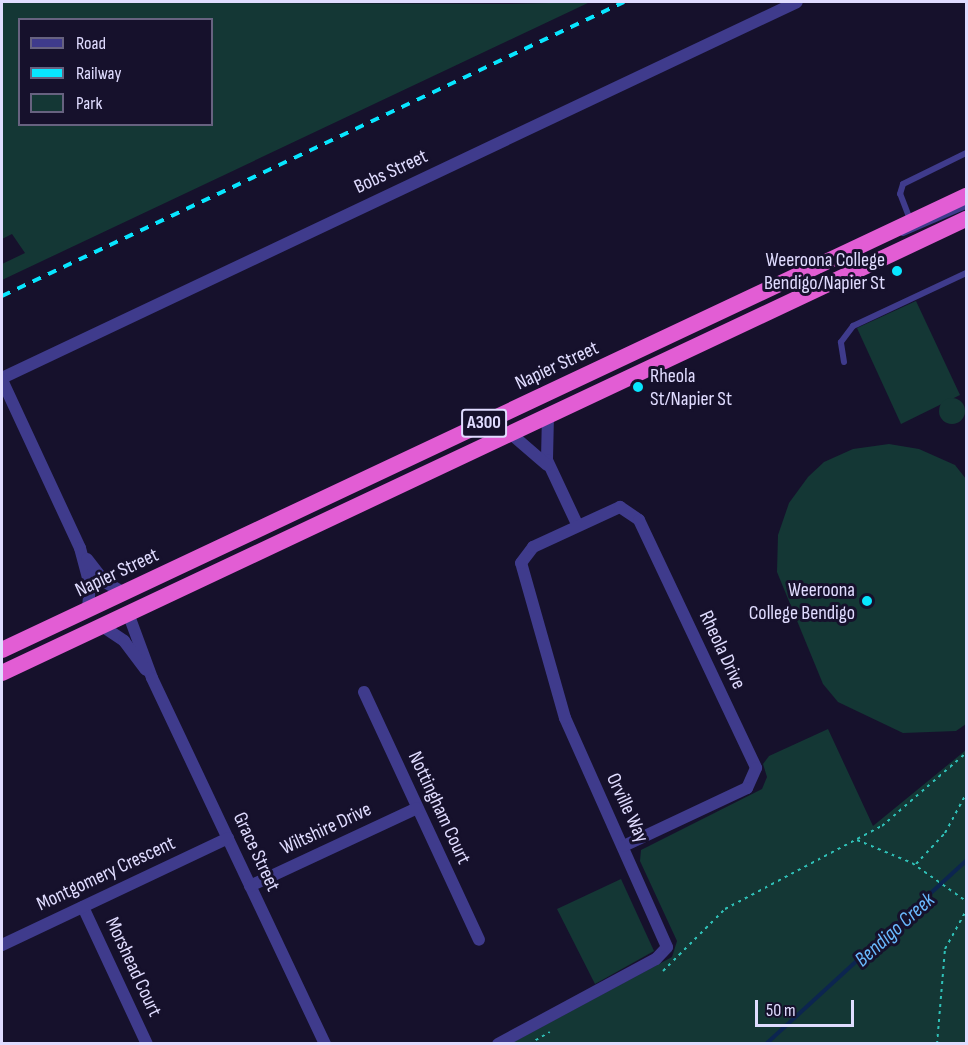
<!DOCTYPE html>
<html>
<head>
<meta charset="utf-8">
<style>
	body { margin:0 }
	#map { position:relative; width:968px; height:1045px; overflow:hidden; background:#16112c; font-family:"Sofia Sans Condensed",sans-serif }
	div>[style] { position:absolute }
	[style*='--x'] { left:calc(var(--x)*1px); top:calc(var(--y)*1px); width:calc(var(--w)*1px); rotate:calc(var(--a)*1deg) }
	.green>* { inset:0; background:#143735 }
	.round { border-radius:50% }
	.stream>* { height:4px; margin:-2px; padding:0 2px; transform-origin:2px; border-radius:2px; background:#0c2550 }
	.path>* { height:2px; margin-top:-1px; transform-origin:0; background:repeating-linear-gradient(90deg,#2fc1b8 0 3px,transparent 0 7.5px) }
	.service>* { height:6px; margin:-3px; padding:0 3px; transform-origin:3px; border-radius:3px; background:#3f3b8c }
	.minor>* { height:12px; margin:-6px; padding:0 6px; transform-origin:6px; border-radius:6px; background:#3f3b8c }
	.trunk>* { height:16px; margin:-8px; padding:0 8px; transform-origin:8px; border-radius:8px; background:#e25dd4 }
	.rail>* { height:4px; margin-top:-2px; transform-origin:0; background:repeating-linear-gradient(90deg,#08e6ff 0 9px,transparent 0 17px) }
	.dots>* { width:16px; height:16px; translate:-50% -50%; box-sizing:border-box; border:3px solid #16112c; border-radius:50% }
	span { translate:-50% -50%; white-space:nowrap; text-align:center; line-height:1.15; -webkit-text-stroke:6px #16112c; paint-order:stroke }
	.shield-label span { padding:2px 4px; background:#16112c; border:2px solid; border-radius:4px; -webkit-text-stroke-width:0 }
	.shield-label { font-size:18px; color:#e0dcff; font-weight:700 }
	.street-label { font-size:20px; color:#e0dcff }
	.poi-label { font-size:20px; color:#e0dcff }
	.right { translate:-100% -50%; text-align:right }
	.left { translate:0 -50%; text-align:left }
	.water-label { font-size:21px; color:#6abaff; font-style:italic }
	.frame { position:absolute; inset:0; border:3px solid #e0dcff; pointer-events:none }
	.legend { position:absolute; left:18px; top:18px; width:195px; height:108px; box-sizing:border-box; background:#16112c; border:2px solid #676280; margin:0; padding:8px 10px; list-style:none; font-size:18px; color:#e0dcff }
	.legend li { display:flex; align-items:center; gap:12px; height:30px }
	.legend b { width:30px; border:2px solid #676280 }
	.scale { position:absolute; left:755px; top:1000px; width:99px; height:27px; box-sizing:border-box; border:3px solid #e0dcff; border-top:0; padding-left:8px; font-size:18px; line-height:21px; white-space:nowrap; color:#e0dcff; -webkit-text-stroke:4px #16112c; paint-order:stroke }
</style>
</head>
<body>
<div id="map">
	<div class="green">
		<div style="clip-path:polygon(evenodd,2px 2px,509px 4px,590px 2px,2px 280px,2px 264px,25px 253px,12px 234px,2px 239px,2px 2px,20px 20px,212px 20px,212px 124px,20px 124px,20px 20px)"></div>
		<div style="clip-path:polygon(916px 301px,960px 395px,901px 424px,857px 328px)"></div>
		<div class="round" style="left:939px;top:398px;width:26px;height:26px"></div>
		<div style="clip-path:polygon(889px 444px,919px 449px,955px 465px,966px 479px,966px 724px,956px 731px,903px 733px,838px 702px,823px 684px,777px 572px,778px 535px,789px 503px,808px 477px,824px 462px,853px 449px)"></div>
		<div style="clip-path:polygon(828px 729px,873px 826px,966px 750px,966px 1043px,510px 1044px,672px 957px,677px 941px,640px 861px,641px 850px,762px 789px,767px 777px,763px 764px,769px 756px)"></div>
		<div style="clip-path:polygon(621px 879px,654px 951px,595px 984px,557px 909px)"></div>
	</div>
	<div class="stream">
		<div style="--x:766;--y:1044;--w:271;--a:-42.5"></div>
	</div>
	<div class="path">
		<div style="--x:857;--y:840;--w:60;--a:22.7"></div>
		<div style="--x:912;--y:863;--w:66;--a:35.1"></div>
		<div style="--x:916;--y:864;--w:42;--a:-46.9"></div>
		<div style="--x:945;--y:833;--w:44;--a:-61.7"></div>
		<div style="--x:663;--y:971;--w:88;--a:-45"></div>
		<div style="--x:725;--y:909;--w:178;--a:-27.9"></div>
		<div style="--x:882;--y:826;--w:111;--a:-41"></div>
		<div style="--x:529;--y:1044;--w:24;--a:-30"></div>
		<div style="--x:937;--y:1044;--w:95;--a:-85.2"></div>
		<div style="--x:945;--y:949;--w:43;--a:-61.1"></div>
	</div>
	<div class="service">
		<div style="--x:911;--y:222;--w:30;--a:-111"></div>
		<div style="--x:900;--y:194;--w:10;--a:-73"></div>
		<div style="--x:903;--y:184;--w:70;--a:-26.2"></div>
		<div style="--x:903;--y:233;--w:69;--a:-23.2"></div>
		<div style="--x:844;--y:362;--w:20;--a:-99"></div>
		<div style="--x:841;--y:342;--w:20;--a:-53"></div>
		<div style="--x:853;--y:326;--w:125;--a:-25.1"></div>
	</div>
	<div class="minor">
		<div style="--x:2;--y:378;--w:879;--a:-25.31"></div>
		<div style="--x:2;--y:380;--w:185;--a:65.1"></div>
		<div style="--x:80;--y:548;--w:38;--a:75"></div>
		<div style="--x:90;--y:585;--w:25;--a:95"></div>
		<div style="--x:548;--y:415;--w:45;--a:91.3"></div>
		<div style="--x:547;--y:460;--w:71;--a:64.9"></div>
		<div style="--x:510;--y:433;--w:49;--a:40.9"></div>
		<div style="--x:87;--y:559;--w:29;--a:52"></div>
		<div style="--x:105;--y:582;--w:22;--a:30"></div>
		<div style="--x:128;--y:613;--w:69;--a:69.7"></div>
		<div style="--x:152;--y:678;--w:405;--a:64.7"></div>
		<div style="--x:102;--y:626;--w:27;--a:34"></div>
		<div style="--x:124;--y:641;--w:36;--a:53"></div>
		<div style="--x:364;--y:692;--w:273;--a:65.1"></div>
		<div style="--x:250;--y:886;--w:184;--a:-25"></div>
		<div style="--x:83;--y:907;--w:151;--a:65"></div>
		<div style="--x:2;--y:945;--w:250;--a:-25.3"></div>
		<div style="--x:498;--y:1044;--w:179;--a:-28.3"></div>
		<div style="--x:656;--y:959;--w:16;--a:-47"></div>
		<div style="--x:667;--y:947;--w:251;--a:-114"></div>
		<div style="--x:565;--y:718;--w:161;--a:-105.8"></div>
		<div style="--x:521;--y:563;--w:20;--a:-53"></div>
		<div style="--x:533;--y:547;--w:96;--a:-24.7"></div>
		<div style="--x:620;--y:507;--w:23;--a:34"></div>
		<div style="--x:639;--y:520;--w:274;--a:64.7"></div>
		<div style="--x:756;--y:768;--w:22;--a:114"></div>
		<div style="--x:747;--y:788;--w:136;--a:154.8"></div>
	</div>
	<div class="trunk">
		<div style="--x:2;--y:650;--w:1066;--a:-25.22"></div>
		<div style="--x:2;--y:673;--w:1066;--a:-25.22"></div>
	</div>
	<div class="rail">
		<div style="--x:2;--y:296;--w:688;--a:-25.3"></div>
	</div>
	<div class="dots">
		<div style="left:897px;top:271px;background:#08e6ff"></div>
		<div style="left:638px;top:387px;background:#08e6ff"></div>
		<div style="left:867px;top:601px;background:#08e6ff"></div>
	</div>
	<div class="shield-label">
		<span style="left:484px;top:423px">A300</span>
	</div>
	<div class="street-label">
		<span style="left:391px;top:172px;rotate:-25deg">Bobs Street</span>
		<span style="left:557px;top:366px;rotate:-25deg">Napier Street</span>
		<span style="left:117px;top:573px;rotate:-25deg">Napier Street</span>
		<span style="left:722px;top:650px;rotate:65deg">Rheola Drive</span>
		<span style="left:439px;top:808px;rotate:65deg">Nottingham Court</span>
		<span style="left:627px;top:808px;rotate:65deg">Orville Way</span>
		<span style="left:326px;top:829px;rotate:-25deg">Wiltshire Drive</span>
		<span style="left:256px;top:852px;rotate:65deg">Grace Street</span>
		<span style="left:106px;top:874px;rotate:-25deg">Montgomery Crescent</span>
		<span style="left:133px;top:967px;rotate:65deg">Morshead Court</span>
	</div>
	<div class="poi-label">
		<span class="right" style="left:885px;top:272px">Weeroona College<br>Bendigo/Napier St</span>
		<span class="left" style="left:650px;top:388px">Rheola<br>St/Napier St</span>
		<span class="right" style="left:855px;top:602px">Weeroona<br>College Bendigo</span>
	</div>
	<div class="water-label">
		<span style="left:895px;top:930px;rotate:-42deg">Bendigo Creek</span>
	</div>
	<div class="frame"></div>
	<ul class="legend">
	<li><b style="height:8px;background:#3f3b8c"></b>Road</li>
	<li><b style="height:8px;background:#08e6ff"></b>Railway</li>
	<li><b style="height:16px;background:#143735"></b>Park</li>
	</ul>
	<div class="scale">50 m</div>
</div>
</body>
</html>
